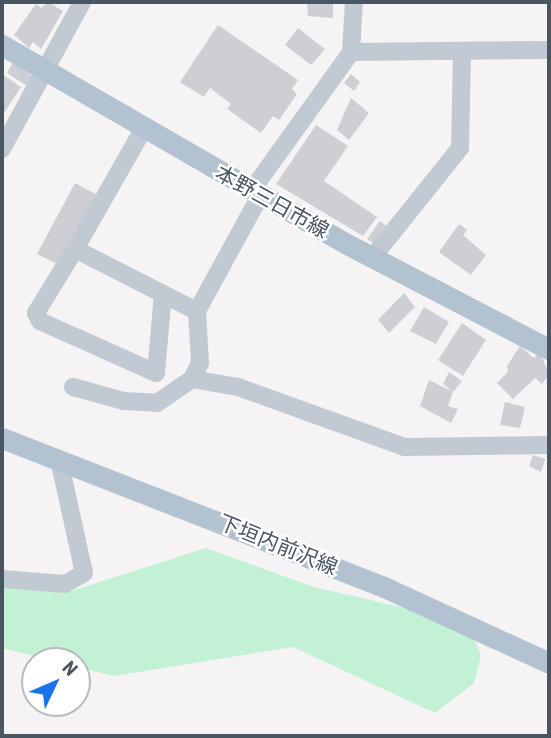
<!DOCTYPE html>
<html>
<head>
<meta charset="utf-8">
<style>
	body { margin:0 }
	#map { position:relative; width:551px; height:738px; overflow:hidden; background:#f5f3f3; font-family:"Roboto Condensed","Noto Sans JP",sans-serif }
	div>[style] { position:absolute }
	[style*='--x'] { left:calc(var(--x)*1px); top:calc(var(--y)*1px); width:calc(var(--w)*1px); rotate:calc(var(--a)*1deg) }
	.green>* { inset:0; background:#c3f1d5 }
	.building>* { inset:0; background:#cdcfd5 }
	.minor>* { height:18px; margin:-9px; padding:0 9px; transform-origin:9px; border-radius:9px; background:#c1cad2 }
	.major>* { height:21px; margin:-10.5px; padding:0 10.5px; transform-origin:10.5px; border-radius:10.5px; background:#b3c2d1 }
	span { translate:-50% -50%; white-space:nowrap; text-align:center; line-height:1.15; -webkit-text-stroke:5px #fff; paint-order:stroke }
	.street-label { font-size:21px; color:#4a5661 }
	.frame { position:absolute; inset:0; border:4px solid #4a5661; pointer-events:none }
	.north { position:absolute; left:21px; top:647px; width:70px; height:70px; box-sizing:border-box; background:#fff; border:2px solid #b7bbc0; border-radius:50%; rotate:46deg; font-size:19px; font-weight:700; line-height:28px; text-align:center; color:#4a5661 }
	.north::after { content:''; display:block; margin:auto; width:24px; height:32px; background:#1a73e8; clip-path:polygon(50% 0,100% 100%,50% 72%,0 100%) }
</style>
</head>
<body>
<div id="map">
	<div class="green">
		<div style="clip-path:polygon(206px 548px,314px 587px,405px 608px,470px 631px,481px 655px,474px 683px,435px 713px,293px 647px,114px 676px,77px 667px,77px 661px,53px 661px,2px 648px,2px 588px,65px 593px)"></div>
	</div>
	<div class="building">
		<div style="clip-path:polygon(48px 2px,63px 11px,41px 49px,33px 42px,29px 48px,14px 35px,36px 4px,41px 8px)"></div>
		<div style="clip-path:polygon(307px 2px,333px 2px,333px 18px,308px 16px)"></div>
		<div style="clip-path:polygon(218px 25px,298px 80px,292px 89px,297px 94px,279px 120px,273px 116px,261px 133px,227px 109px,231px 104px,210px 88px,204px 97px,180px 82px)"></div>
		<div style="clip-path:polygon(298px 28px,325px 49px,311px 65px,285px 45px)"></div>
		<div style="clip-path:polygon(13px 62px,34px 77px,27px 86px,7px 73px)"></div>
		<div style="clip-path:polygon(2px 74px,21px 87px,2px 116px)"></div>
		<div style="clip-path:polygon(351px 74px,360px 82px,354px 91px,344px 83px)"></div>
		<div style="clip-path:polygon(351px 98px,369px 113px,349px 140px,337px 130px)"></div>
		<div style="clip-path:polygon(316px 125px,348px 146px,324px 181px,377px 217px,363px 236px,276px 184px)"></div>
		<div style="clip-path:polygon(75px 183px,96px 194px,57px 264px,37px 254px)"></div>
		<div style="clip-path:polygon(380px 221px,389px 228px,376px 245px,367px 239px)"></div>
		<div style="clip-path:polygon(459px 224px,467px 230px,463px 235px,486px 255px,471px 275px,439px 252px)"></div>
		<div style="clip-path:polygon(404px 293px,415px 307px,389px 333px,378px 320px)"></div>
		<div style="clip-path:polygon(424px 307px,449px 322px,436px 344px,410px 331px)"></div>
		<div style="clip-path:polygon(462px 323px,486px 340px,463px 376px,438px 360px)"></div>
		<div style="clip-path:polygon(520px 346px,534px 358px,540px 352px,549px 375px,542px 384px,535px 378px,513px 399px,497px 383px,508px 372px,507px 366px)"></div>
		<div style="clip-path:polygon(449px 372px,462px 381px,453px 392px,443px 384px)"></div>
		<div style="clip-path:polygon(429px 380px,453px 392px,448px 406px,458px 409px,451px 423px,420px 406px)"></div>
		<div style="clip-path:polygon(505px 402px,525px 407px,520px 428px,500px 425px)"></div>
		<div style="clip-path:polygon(533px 455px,545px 459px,541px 472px,529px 466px)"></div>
	</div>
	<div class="minor">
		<div style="--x:351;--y:52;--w:198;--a:-0.6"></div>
		<div style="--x:2;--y:149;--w:167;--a:-61.4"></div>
		<div style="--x:252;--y:190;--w:170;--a:-54.3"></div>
		<div style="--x:351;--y:52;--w:50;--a:-86.6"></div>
		<div style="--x:75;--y:249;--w:99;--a:27.1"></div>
		<div style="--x:163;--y:294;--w:79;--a:95.1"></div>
		<div style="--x:156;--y:373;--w:127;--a:-155.9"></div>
		<div style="--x:40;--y:321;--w:9;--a:-117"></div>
		<div style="--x:36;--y:313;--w:75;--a:-58.6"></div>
		<div style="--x:75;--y:249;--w:137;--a:-60.3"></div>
		<div style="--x:372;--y:258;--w:141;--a:-51.3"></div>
		<div style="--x:460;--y:148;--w:97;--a:-88.8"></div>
		<div style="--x:163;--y:294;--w:38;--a:27"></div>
		<div style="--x:197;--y:311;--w:52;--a:86.7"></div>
		<div style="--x:200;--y:363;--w:18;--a:117"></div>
		<div style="--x:197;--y:311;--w:131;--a:-61.3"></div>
		<div style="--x:73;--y:387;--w:53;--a:15.4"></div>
		<div style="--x:124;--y:401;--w:33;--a:3"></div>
		<div style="--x:157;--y:403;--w:42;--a:-34.4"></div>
		<div style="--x:192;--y:379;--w:47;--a:9.9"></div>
		<div style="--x:238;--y:387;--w:177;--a:19.8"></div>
		<div style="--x:405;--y:447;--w:144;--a:-0.8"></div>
		<div style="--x:2;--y:579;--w:63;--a:4.5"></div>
		<div style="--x:65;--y:584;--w:22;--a:-30"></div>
		<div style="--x:84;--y:573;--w:117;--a:-102.4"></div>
	</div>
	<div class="major">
		<div style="--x:2;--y:45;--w:396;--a:30"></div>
		<div style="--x:345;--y:243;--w:230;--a:27.5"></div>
		<div style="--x:2;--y:438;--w:410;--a:21.3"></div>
		<div style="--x:384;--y:587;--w:182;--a:24.7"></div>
	</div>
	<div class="street-label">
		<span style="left:272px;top:202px;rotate:29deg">本野三日市線</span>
		<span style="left:278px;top:545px;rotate:22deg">下垣内前沢線</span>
	</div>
	<div class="frame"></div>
	<div class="north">N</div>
</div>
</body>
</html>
